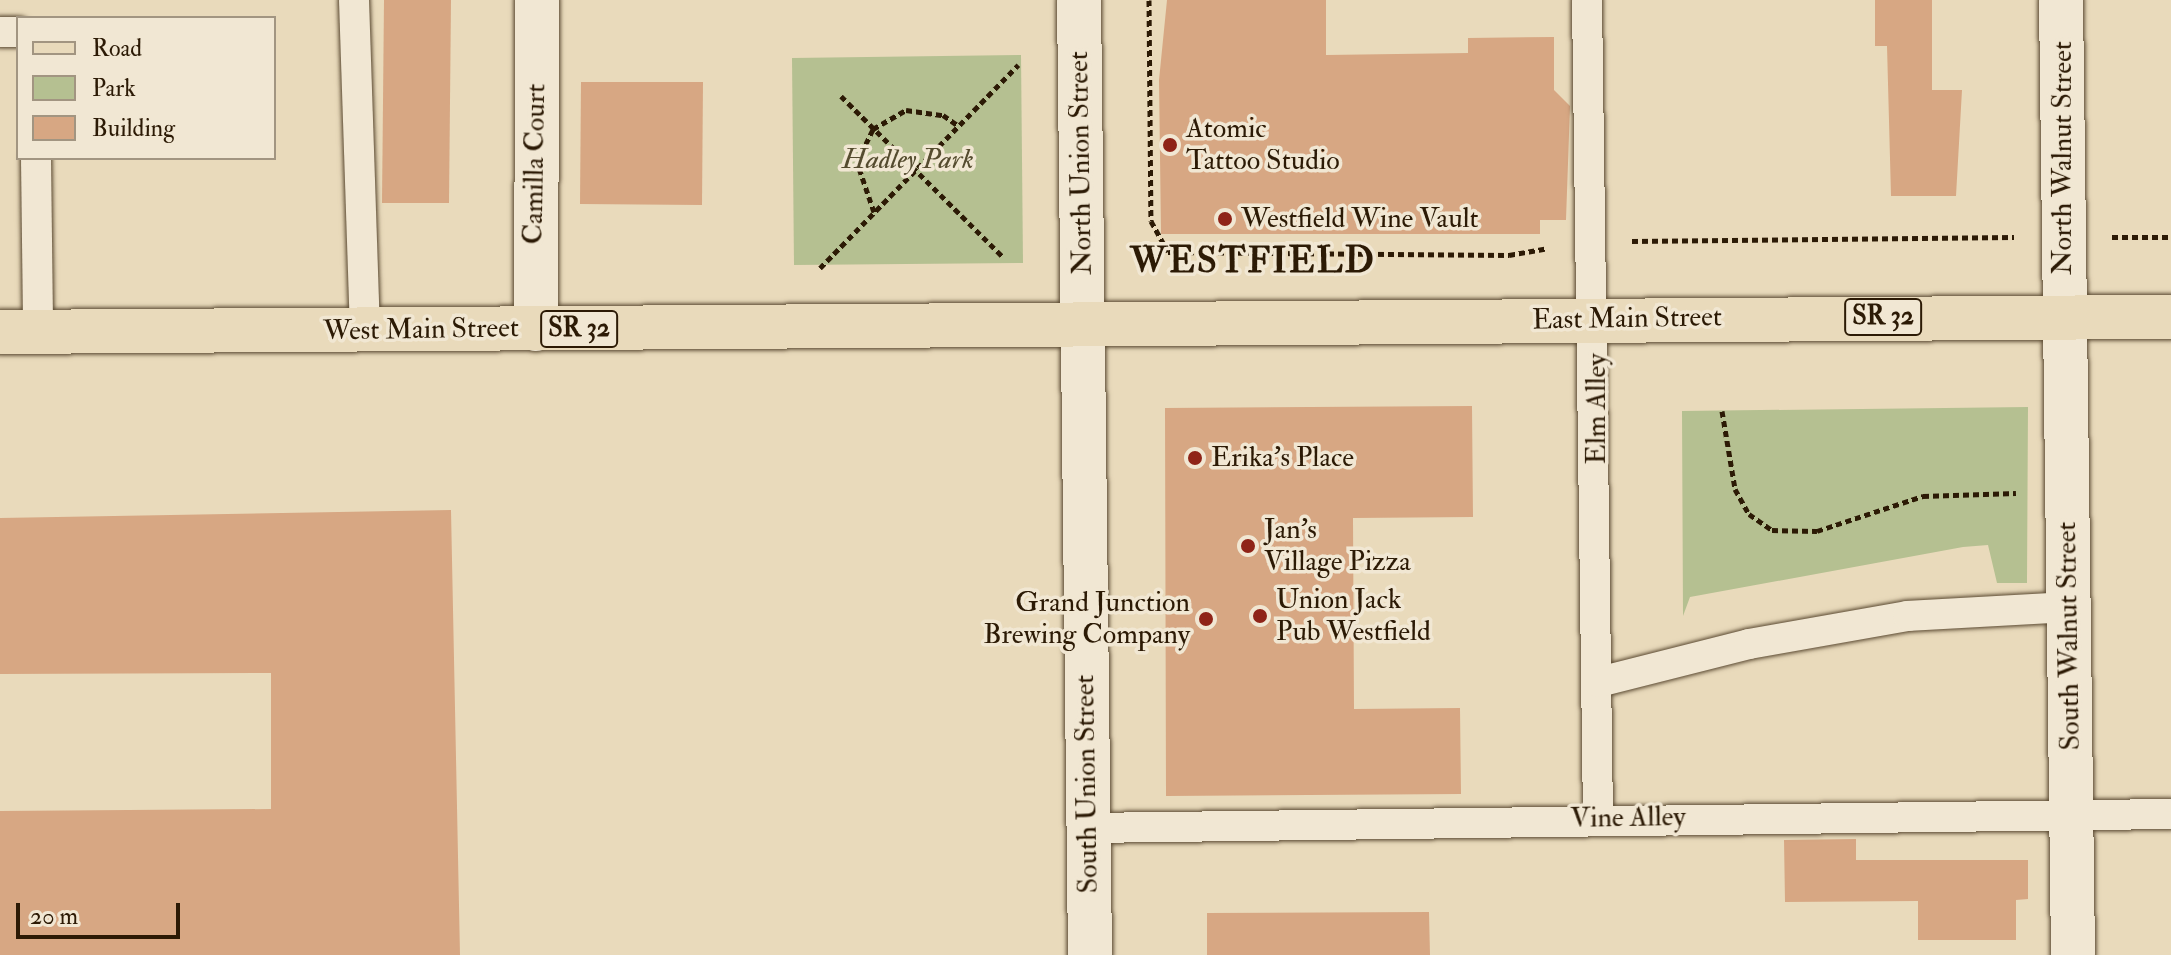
<!DOCTYPE html>
<html>
<head>
<meta charset="utf-8">
<style>
	body { margin:0 }
	#map { position:relative; width:2171px; height:955px; overflow:hidden; background:#e9dabb; font-family:"IM FELL Double Pica",serif }
	div>[style] { position:absolute }
	[style*='--x'] { left:calc(var(--x)*1px); top:calc(var(--y)*1px); width:calc(var(--w)*1px); rotate:calc(var(--a)*1deg) }
	.green>* { inset:0; background:#b5c091 }
	.building>* { inset:0; background:#d7a783 }
	.path>* { height:5px; margin-top:-2.5px; transform-origin:0; background:repeating-linear-gradient(90deg,#2c1a05 0 6px,transparent 0 10px) }
	.roads { filter:drop-shadow(0 0 2px #5b4a32) drop-shadow(0 0 2px #5b4a32) }
	.lane>* { height:30px; margin:-15px; padding:0 15px; transform-origin:15px; border-radius:15px; background:#f1e7d3 }
	.street>* { height:44px; margin:-22px; padding:0 22px; transform-origin:22px; border-radius:22px; background:#f1e7d3 }
	.secondary>* { height:44px; margin:-22px; padding:0 22px; transform-origin:22px; border-radius:22px; background:#f1e7d3 }
	.primary>* { height:44px; margin:-22px; padding:0 22px; transform-origin:22px; border-radius:22px; background:#e9dabb }
	.dots>* { width:22px; height:22px; translate:-50% -50%; box-sizing:border-box; border:4px solid #f1e7d3; border-radius:50% }
	span { translate:-50% -50%; white-space:nowrap; text-align:center; line-height:1.15; -webkit-text-stroke:7px #f1e7d3; paint-order:stroke }
	.shield-label span { padding:2px 6px; background:#f1e7d3; border:2px solid; border-radius:6px; -webkit-text-stroke-width:0 }
	.shield-label { font-size:26px; color:#2c1a05; font-weight:700 }
	.poi-label { font-size:28px; color:#2c1a05 }
	.left { translate:0 -50%; text-align:left }
	.right { translate:-100% -50%; text-align:right }
	.street-label { font-size:28px; color:#2c1a05 }
	.park-label { font-size:28px; color:#554c2f; font-style:italic }
	.district-label { font-size:36px; color:#2c1a05; font-weight:700; letter-spacing:2px }
	.legend { position:absolute; left:16px; top:16px; width:260px; height:144px; box-sizing:border-box; background:#f1e7d3; border:2px solid #a29581; margin:0; padding:10px 14px; list-style:none; font-size:24px; color:#2c1a05 }
	.legend li { display:flex; align-items:center; gap:16px; height:40px }
	.legend b { width:40px; border:2px solid #a29581 }
	.scale { position:absolute; left:16px; top:903px; width:164px; height:36px; box-sizing:border-box; border:4px solid #2c1a05; border-top:0; padding-left:10px; font-size:24px; line-height:28px; white-space:nowrap; color:#2c1a05; -webkit-text-stroke:6px #f1e7d3; paint-order:stroke }
</style>
</head>
<body>
<div id="map">
	<div class="green">
		<div style="clip-path:polygon(1021px 55px,1023px 263px,794px 265px,792px 58px)"></div>
		<div style="clip-path:polygon(2028px 407px,2027px 583px,1997px 583px,1988px 545px,1963px 547px,1690px 597px,1683px 616px,1682px 411px)"></div>
	</div>
	<div class="building">
		<div style="clip-path:polygon(384px 0,451px 0,449px 203px,382px 203px)"></div>
		<div style="clip-path:polygon(1167px 0,1326px 0,1326px 55px,1468px 53px,1468px 38px,1554px 37px,1554px 90px,1570px 106px,1566px 220px,1540px 220px,1540px 234px,1161px 234px,1159px 80px)"></div>
		<div style="clip-path:polygon(1875px 0,1932px 0,1932px 90px,1962px 90px,1956px 196px,1891px 196px,1887px 46px,1875px 46px)"></div>
		<div style="clip-path:polygon(581px 82px,703px 82px,702px 205px,580px 204px)"></div>
		<div style="clip-path:polygon(1472px 406px,1473px 517px,1353px 518px,1354px 709px,1460px 708px,1461px 794px,1166px 796px,1165px 408px)"></div>
		<div style="clip-path:polygon(451px 510px,460px 955px,0 955px,0 811px,271px 809px,271px 673px,0 674px,0 518px)"></div>
		<div style="clip-path:polygon(1856px 839px,1856px 860px,2028px 860px,2028px 899px,2016px 900px,2016px 940px,1918px 940px,1918px 901px,1785px 902px,1784px 840px)"></div>
		<div style="clip-path:polygon(1429px 912px,1430px 955px,1207px 955px,1207px 913px)"></div>
	</div>
	<div class="path">
		<div style="--x:1149;--y:0;--w:221;--a:89.5"></div>
		<div style="--x:1151;--y:221;--w:35;--a:61"></div>
		<div style="--x:1168;--y:252;--w:341;--a:0.5"></div>
		<div style="--x:1509;--y:255;--w:39;--a:-10"></div>
		<div style="--x:841;--y:96;--w:228;--a:44.8"></div>
		<div style="--x:874;--y:212;--w:53;--a:-108.8"></div>
		<div style="--x:857;--y:162;--w:37;--a:-64"></div>
		<div style="--x:873;--y:129;--w:38;--a:-30"></div>
		<div style="--x:906;--y:110;--w:37;--a:8"></div>
		<div style="--x:943;--y:115;--w:19;--a:35"></div>
		<div style="--x:2112;--y:237;--w:59;--a:0"></div>
		<div style="--x:1632;--y:241;--w:382;--a:-0.6"></div>
		<div style="--x:820;--y:268;--w:284;--a:-45.7"></div>
		<div style="--x:1722;--y:411;--w:79;--a:80.5"></div>
		<div style="--x:1735;--y:489;--w:29;--a:61"></div>
		<div style="--x:1749;--y:514;--w:28;--a:35"></div>
		<div style="--x:1772;--y:530;--w:45;--a:1.3"></div>
		<div style="--x:1817;--y:531;--w:112;--a:-18.3"></div>
		<div style="--x:1923;--y:496;--w:93;--a:-1.8"></div>
	</div>
	<div class="roads">
		<div class="lane">
			<div style="--x:354;--y:0;--w:331;--a:88.1"></div>
			<div style="--x:1587;--y:0;--w:818;--a:89.23"></div>
			<div style="--x:0;--y:32;--w:18;--a:0"></div>
			<div style="--x:36;--y:158;--w:174;--a:89.3"></div>
			<div style="--x:1599;--y:682;--w:155;--a:-14.2"></div>
			<div style="--x:1749;--y:644;--w:161;--a:-10"></div>
			<div style="--x:1908;--y:616;--w:160;--a:-3.2"></div>
			<div style="--x:1086;--y:828;--w:1085;--a:-0.74"></div>
		</div>
		<div class="street">
			<div style="--x:2061;--y:0;--w:955;--a:89.28"></div>
			<div style="--x:536;--y:329;--w:329;--a:-89.8"></div>
		</div>
		<div class="secondary">
			<div style="--x:1079;--y:0;--w:955;--a:89.34"></div>
		</div>
		<div class="primary">
			<div style="--x:0;--y:332;--w:2171;--a:-0.4"></div>
		</div>
	</div>
	<div class="dots">
		<div style="left:1170px;top:145px;background:#8f2418"></div>
		<div style="left:1225px;top:219px;background:#8f2418"></div>
		<div style="left:1195px;top:458px;background:#8f2418"></div>
		<div style="left:1248px;top:546px;background:#8f2418"></div>
		<div style="left:1260px;top:616px;background:#8f2418"></div>
		<div style="left:1206px;top:619px;background:#8f2418"></div>
	</div>
	<div class="shield-label">
		<span style="left:1883px;top:317px">SR 32</span>
		<span style="left:579px;top:329px">SR 32</span>
	</div>
	<div class="poi-label">
		<span class="left" style="left:1186px;top:145px">Atomic<br>Tattoo Studio</span>
		<span class="left" style="left:1241px;top:219px">Westfield Wine Vault</span>
		<span class="left" style="left:1211px;top:458px">Erika's Place</span>
		<span class="left" style="left:1264px;top:546px">Jan's<br>Village Pizza</span>
		<span class="left" style="left:1276px;top:616px">Union Jack<br>Pub Westfield</span>
		<span class="right" style="left:1190px;top:619px">Grand Junction<br>Brewing Company</span>
	</div>
	<div class="street-label">
		<span style="left:2063px;top:158px;rotate:-90deg">North Walnut Street</span>
		<span style="left:1081px;top:163px;rotate:-91deg">North Union Street</span>
		<span style="left:535px;top:164px;rotate:-89deg">Camilla Court</span>
		<span style="left:1627px;top:319px;rotate:-1deg">East Main Street</span>
		<span style="left:421px;top:330px;rotate:-1deg">West Main Street</span>
		<span style="left:1597px;top:409px;rotate:-90deg">Elm Alley</span>
		<span style="left:2069px;top:636px;rotate:-91deg">South Walnut Street</span>
		<span style="left:1087px;top:784px;rotate:-91deg">South Union Street</span>
		<span style="left:1628px;top:818px;rotate:-1deg">Vine Alley</span>
	</div>
	<div class="park-label">
		<span style="left:908px;top:160px">Hadley Park</span>
	</div>
	<div class="district-label">
		<span style="left:1253px;top:261px">WESTFIELD</span>
	</div>
	<ul class="legend">
	<li><b style="height:10px;background:#e9dabb"></b>Road</li>
	<li><b style="height:22px;background:#b5c091"></b>Park</li>
	<li><b style="height:22px;background:#d7a783"></b>Building</li>
	</ul>
	<div class="scale">20 m</div>
</div>
</body>
</html>
